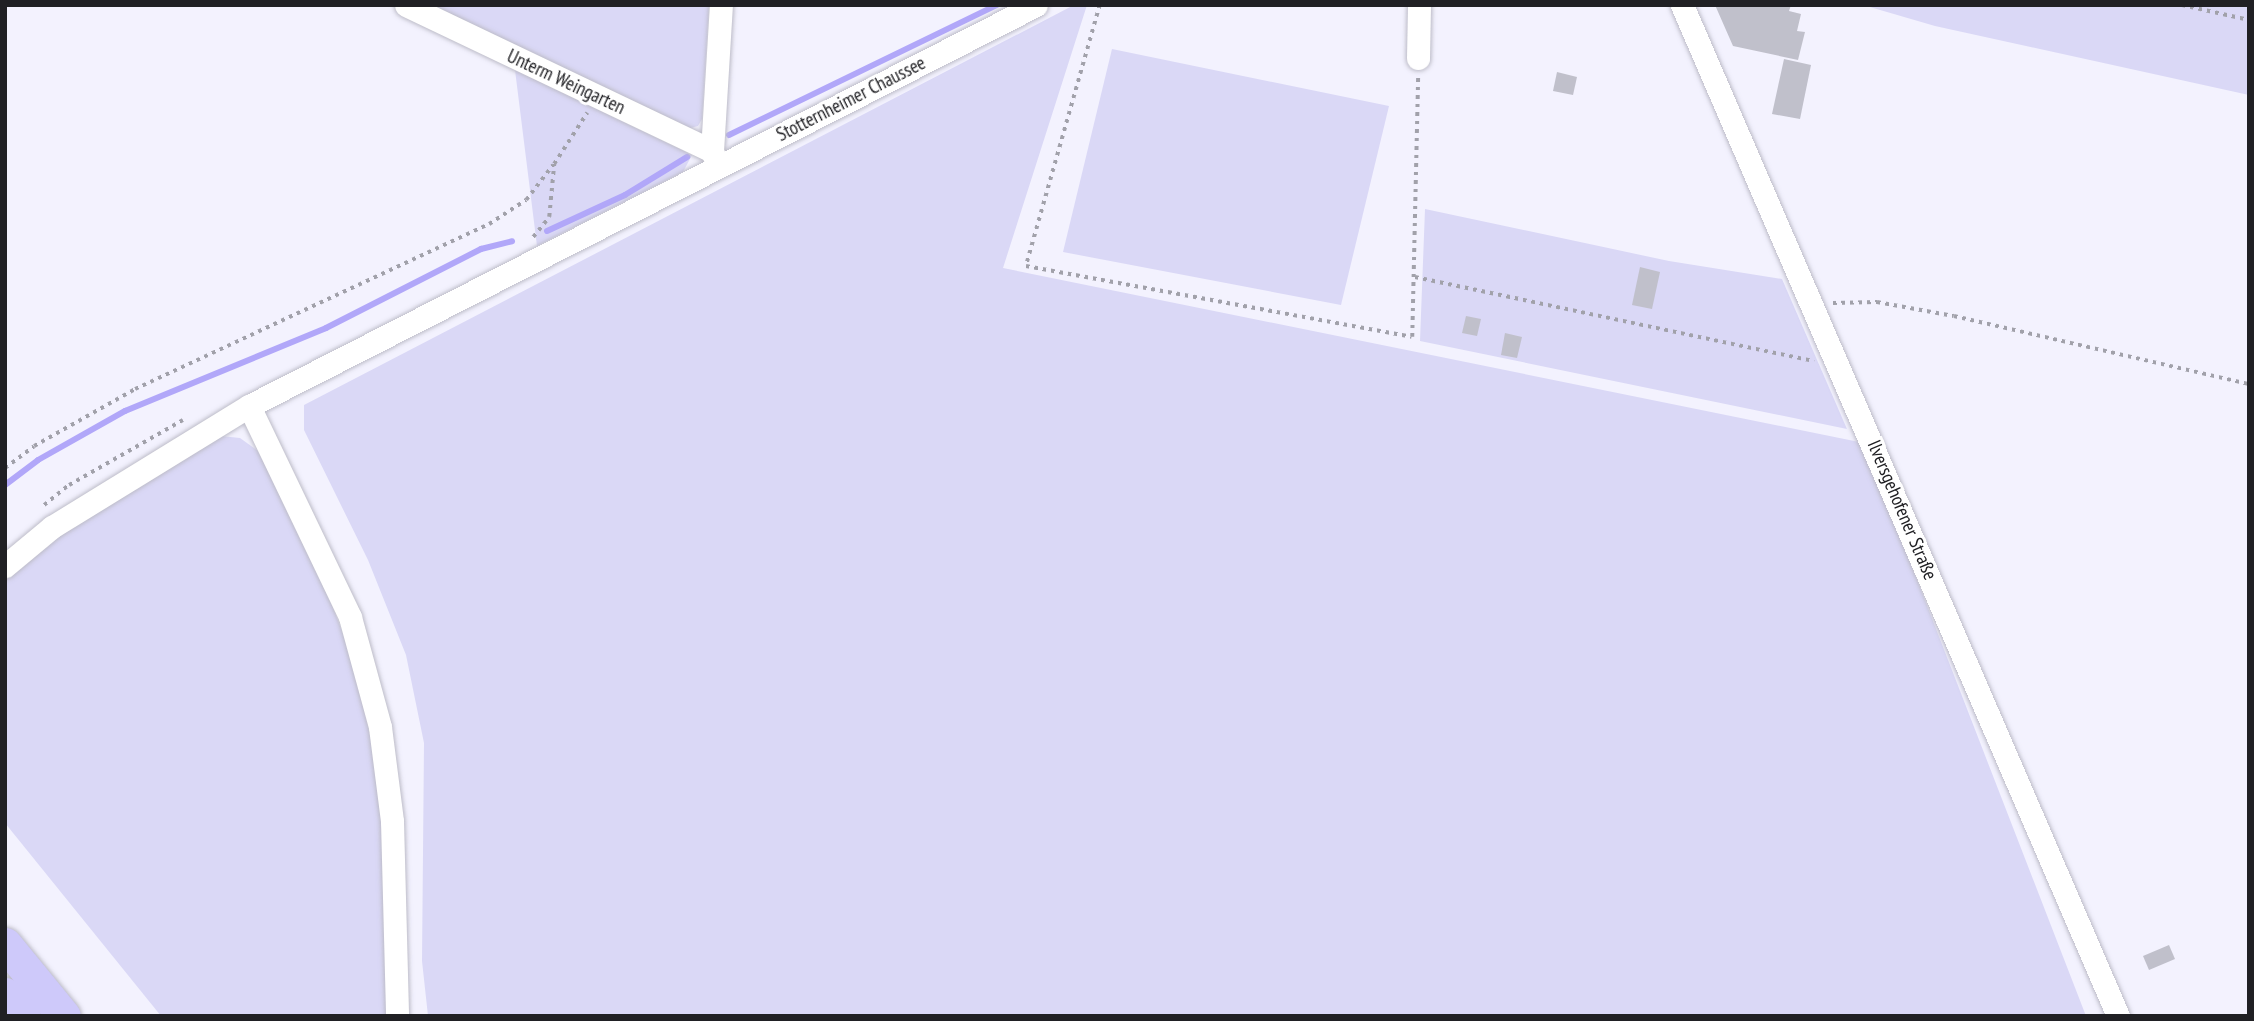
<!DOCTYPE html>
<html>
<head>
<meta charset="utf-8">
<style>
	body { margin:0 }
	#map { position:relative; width:2254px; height:1021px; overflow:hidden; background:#f3f2fe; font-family:"PT Sans Narrow",sans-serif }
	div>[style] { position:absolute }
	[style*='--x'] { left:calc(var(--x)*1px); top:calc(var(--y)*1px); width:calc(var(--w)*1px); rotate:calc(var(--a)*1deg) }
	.green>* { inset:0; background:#dad8f6 }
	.stream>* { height:6px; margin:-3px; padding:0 3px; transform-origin:3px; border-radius:3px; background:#b1a7f9 }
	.building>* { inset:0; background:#c0c0cb }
	.path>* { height:3.5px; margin-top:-1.75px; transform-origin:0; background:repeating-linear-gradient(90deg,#a1a1aa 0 3.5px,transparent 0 8.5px) }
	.roads { filter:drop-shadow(0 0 2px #bdbcc8) drop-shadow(0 0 2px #bdbcc8) }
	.minor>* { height:23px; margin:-11.5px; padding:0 11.5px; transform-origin:11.5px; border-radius:11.5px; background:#fff }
	.highway>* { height:33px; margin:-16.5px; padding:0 16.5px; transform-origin:16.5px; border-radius:16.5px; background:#cec9fa }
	span { translate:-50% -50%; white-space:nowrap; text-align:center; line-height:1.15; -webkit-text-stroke:6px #fff; paint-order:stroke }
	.street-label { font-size:19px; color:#202024 }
	.frame { position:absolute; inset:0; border:7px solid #202024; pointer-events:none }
</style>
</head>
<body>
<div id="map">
	<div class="green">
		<div style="clip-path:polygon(432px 5px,709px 5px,702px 119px,698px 126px,687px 129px)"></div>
		<div style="clip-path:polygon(1074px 5px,1087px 5px,1003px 268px,1864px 443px,2086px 1016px,428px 1016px,422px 961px,424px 743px,406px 655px,368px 560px,304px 430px,304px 405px)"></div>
		<div style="clip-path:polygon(1863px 5px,2249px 5px,2249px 95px,1935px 26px)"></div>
		<div style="clip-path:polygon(1112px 49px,1389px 106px,1341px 305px,1063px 252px)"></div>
		<div style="clip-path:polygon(515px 70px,692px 155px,683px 172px,537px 246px)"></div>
		<div style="clip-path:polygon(1425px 209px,1669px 261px,1782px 279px,1847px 429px,1420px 341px)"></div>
		<div style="clip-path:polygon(221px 436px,240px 438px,258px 451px,312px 552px,352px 658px,371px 740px,383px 831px,388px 1016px,161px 1016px,5px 823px,5px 574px,122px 487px)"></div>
	</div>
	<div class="stream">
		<div style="--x:729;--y:135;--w:298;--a:-25.9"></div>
		<div style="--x:547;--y:231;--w:86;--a:-24.8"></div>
		<div style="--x:625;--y:195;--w:73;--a:-31.5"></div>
		<div style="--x:5;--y:485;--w:41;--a:-37.1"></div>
		<div style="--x:38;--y:460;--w:100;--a:-29.4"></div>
		<div style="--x:125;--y:411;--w:217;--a:-22.4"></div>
		<div style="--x:326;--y:328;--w:174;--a:-27"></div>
		<div style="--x:481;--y:249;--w:32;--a:-14"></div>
	</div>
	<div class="building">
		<div style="clip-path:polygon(1715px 5px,1791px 5px,1789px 11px,1801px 14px,1797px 31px,1805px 32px,1798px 60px,1733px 46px)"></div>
		<div style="clip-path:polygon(1784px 59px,1811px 65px,1800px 119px,1772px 114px)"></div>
		<div style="clip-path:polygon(1557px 72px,1577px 77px,1573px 95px,1553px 91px)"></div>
		<div style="clip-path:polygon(1640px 267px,1660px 272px,1652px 309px,1632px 305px)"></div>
		<div style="clip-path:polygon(1466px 316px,1481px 319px,1477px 336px,1462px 333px)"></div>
		<div style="clip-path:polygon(1505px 333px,1522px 337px,1517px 358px,1501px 355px)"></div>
		<div style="clip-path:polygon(2169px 945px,2175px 959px,2149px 970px,2143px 956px)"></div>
	</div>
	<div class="path">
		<div style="--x:1100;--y:5;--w:271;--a:105.8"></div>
		<div style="--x:1026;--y:266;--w:392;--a:10.4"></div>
		<div style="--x:1412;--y:337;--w:260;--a:-88.7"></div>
		<div style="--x:2182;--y:5;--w:69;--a:12.6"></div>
		<div style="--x:533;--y:237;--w:26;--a:-51"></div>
		<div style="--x:549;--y:217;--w:53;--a:-84.6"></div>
		<div style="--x:554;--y:164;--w:61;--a:-57.1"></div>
		<div style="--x:1415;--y:277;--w:408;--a:11.9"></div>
		<div style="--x:1833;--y:303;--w:44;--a:-1.3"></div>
		<div style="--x:1877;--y:302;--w:78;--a:10.3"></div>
		<div style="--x:1954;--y:316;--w:303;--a:13"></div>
		<div style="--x:5;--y:468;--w:36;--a:-37"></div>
		<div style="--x:34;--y:446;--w:116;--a:-29.4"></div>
		<div style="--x:135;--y:389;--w:391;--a:-25"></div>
		<div style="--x:489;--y:224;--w:44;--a:-33"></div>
		<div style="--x:526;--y:200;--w:44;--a:-52.4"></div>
		<div style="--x:44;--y:505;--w:32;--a:-39"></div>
		<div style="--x:69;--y:485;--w:131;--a:-29.7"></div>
	</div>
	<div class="roads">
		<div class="minor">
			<div style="--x:406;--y:5;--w:339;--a:25.5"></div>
			<div style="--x:712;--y:151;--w:16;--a:68"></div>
			<div style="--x:1682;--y:5;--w:1101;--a:66.67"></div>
			<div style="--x:1418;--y:58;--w:53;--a:-88.9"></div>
			<div style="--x:712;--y:151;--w:146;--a:-86.5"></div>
			<div style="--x:249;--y:406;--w:234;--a:64.4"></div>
			<div style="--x:350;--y:617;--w:114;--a:74.7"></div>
			<div style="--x:380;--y:727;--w:95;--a:82.7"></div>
			<div style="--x:392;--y:821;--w:195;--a:88.5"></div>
			<div style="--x:5;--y:566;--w:61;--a:-39.7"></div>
			<div style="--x:52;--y:527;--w:231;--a:-31.6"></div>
			<div style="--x:249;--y:406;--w:883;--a:-27"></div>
		</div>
		<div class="highway">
			<div style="--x:5;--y:944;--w:93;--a:50.7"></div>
			<div style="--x:5;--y:994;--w:29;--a:49"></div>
		</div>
	</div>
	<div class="street-label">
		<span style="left:566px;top:82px;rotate:25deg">Unterm Weingarten</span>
		<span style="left:851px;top:99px;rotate:-27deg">Stotternheimer Chaussee</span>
		<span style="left:1902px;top:510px;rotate:67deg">Ilversgehofener Straße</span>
	</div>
	<div class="frame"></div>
</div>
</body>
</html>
